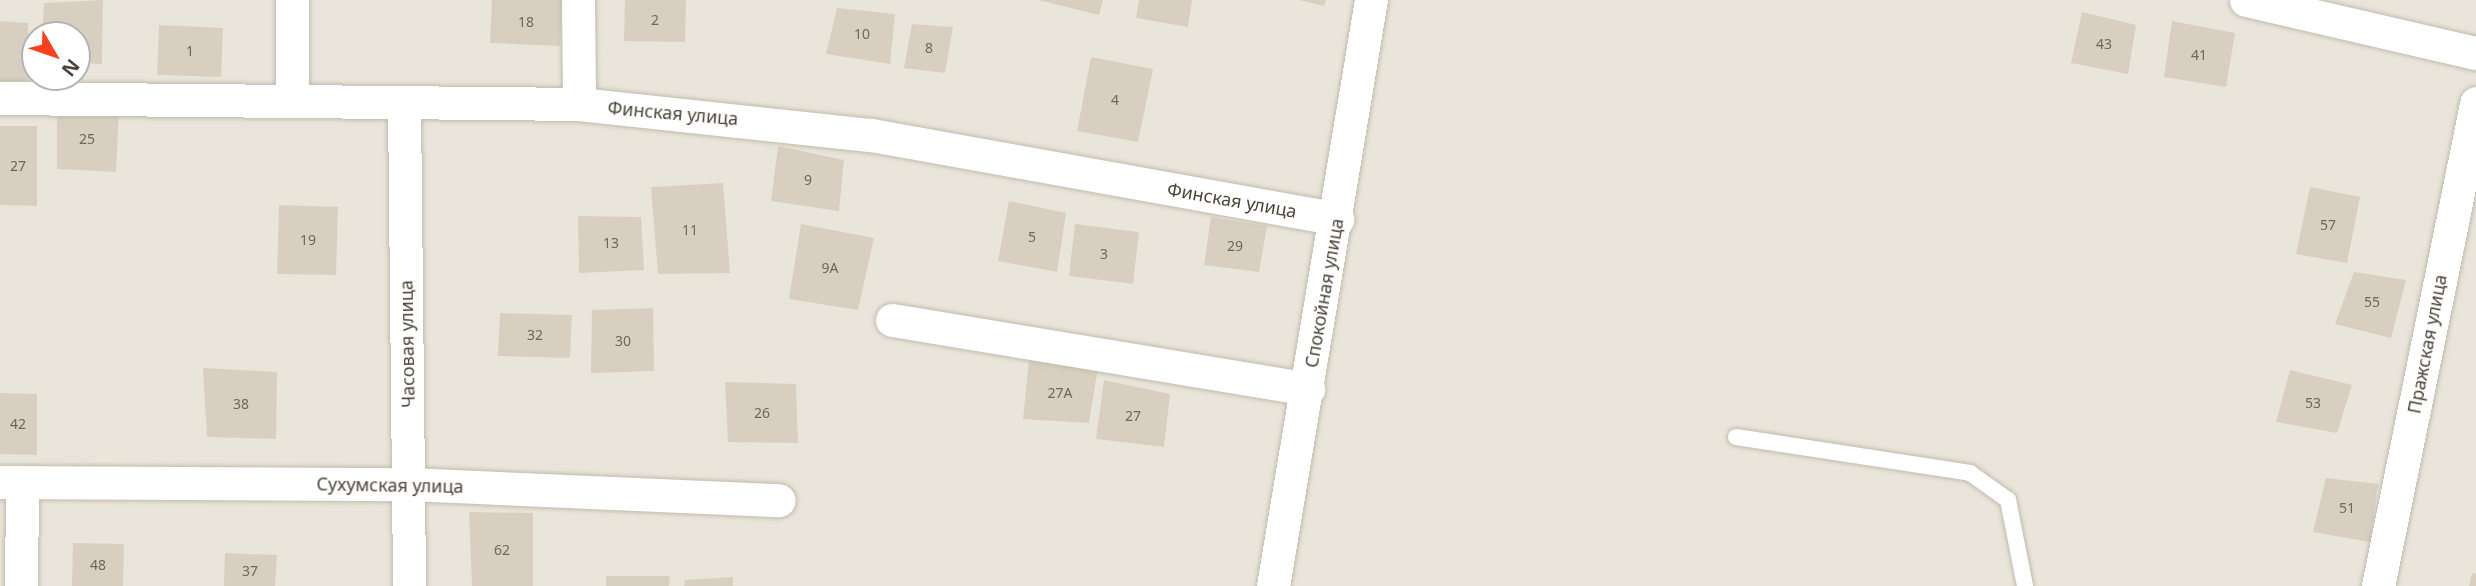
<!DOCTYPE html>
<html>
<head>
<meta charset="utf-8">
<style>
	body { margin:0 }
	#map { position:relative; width:2476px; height:586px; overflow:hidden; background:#f6f3ec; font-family:"Noto Sans",sans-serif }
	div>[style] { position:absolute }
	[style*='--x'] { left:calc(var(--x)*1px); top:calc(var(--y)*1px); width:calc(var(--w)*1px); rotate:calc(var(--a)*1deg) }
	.residential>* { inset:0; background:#eae5da }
	.building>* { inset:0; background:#d8cfc1 }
	.roads { filter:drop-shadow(0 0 2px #c2bbae) drop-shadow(0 0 2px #c2bbae) }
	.service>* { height:16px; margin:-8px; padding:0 8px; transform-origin:8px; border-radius:8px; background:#fff }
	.minor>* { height:33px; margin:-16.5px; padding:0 16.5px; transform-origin:16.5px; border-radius:16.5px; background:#fff }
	span { translate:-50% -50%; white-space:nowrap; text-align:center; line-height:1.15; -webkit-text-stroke:5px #fff; paint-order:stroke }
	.number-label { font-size:14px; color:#6e675b }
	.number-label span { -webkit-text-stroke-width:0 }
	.street-label { font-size:18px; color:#4b4439 }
	.north { position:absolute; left:21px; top:21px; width:70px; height:70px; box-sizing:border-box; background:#fff; border:2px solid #b7b4b0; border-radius:50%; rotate:129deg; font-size:19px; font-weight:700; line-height:28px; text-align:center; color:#4b4439 }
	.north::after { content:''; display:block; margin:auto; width:24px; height:32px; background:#fc3f1d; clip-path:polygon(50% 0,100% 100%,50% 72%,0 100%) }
</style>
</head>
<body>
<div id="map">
	<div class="residential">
		<div style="clip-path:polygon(evenodd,0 0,2476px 0,2476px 586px,0 586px,0 0,35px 35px,77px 35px,77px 77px,35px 77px,35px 35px)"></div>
	</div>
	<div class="building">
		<div style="clip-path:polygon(103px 0,102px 64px,77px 63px,77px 35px,42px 35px,44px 3px)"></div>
		<div style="clip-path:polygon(492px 0,562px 0,560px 46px,490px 43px)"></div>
		<div style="clip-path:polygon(625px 0,686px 0,685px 42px,624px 41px)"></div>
		<div style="clip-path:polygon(1038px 0,1103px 0,1099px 15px)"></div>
		<div style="clip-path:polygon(1139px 0,1192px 0,1188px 27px,1136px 18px)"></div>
		<div style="clip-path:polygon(1299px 0,1326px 0,1324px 6px)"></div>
		<div style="clip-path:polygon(837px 8px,895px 14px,890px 64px,826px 54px)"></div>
		<div style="clip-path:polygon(2082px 12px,2136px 25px,2128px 74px,2071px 63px)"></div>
		<div style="clip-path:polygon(0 21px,28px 23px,28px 81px,0 82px)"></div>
		<div style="clip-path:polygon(2172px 21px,2235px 33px,2226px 87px,2164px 77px)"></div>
		<div style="clip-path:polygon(912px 24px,953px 27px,945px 73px,904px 68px)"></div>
		<div style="clip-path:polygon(159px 25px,223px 28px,221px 77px,157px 75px)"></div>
		<div style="clip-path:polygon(1091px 57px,1153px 69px,1138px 142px,1077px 131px)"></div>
		<div style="clip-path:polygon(57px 109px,119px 110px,116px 172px,57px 169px)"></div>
		<div style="clip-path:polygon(0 126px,37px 126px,37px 206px,0 205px)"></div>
		<div style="clip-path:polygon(778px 146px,844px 160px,839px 211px,771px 201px)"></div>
		<div style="clip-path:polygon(723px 183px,730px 273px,658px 274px,651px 187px)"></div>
		<div style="clip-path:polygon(2310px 187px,2360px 197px,2347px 263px,2296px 254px)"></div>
		<div style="clip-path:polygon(1009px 201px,1066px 213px,1057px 272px,998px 261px)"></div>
		<div style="clip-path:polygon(279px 205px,338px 207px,336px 275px,277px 274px)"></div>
		<div style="clip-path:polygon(578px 216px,641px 217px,644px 270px,579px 273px)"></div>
		<div style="clip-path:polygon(1211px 217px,1267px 226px,1259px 272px,1204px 265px)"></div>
		<div style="clip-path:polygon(801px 224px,874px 238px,858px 310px,789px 299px)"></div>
		<div style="clip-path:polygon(1075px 224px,1139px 232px,1133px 284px,1069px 276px)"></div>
		<div style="clip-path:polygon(2354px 272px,2406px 280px,2391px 338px,2335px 324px)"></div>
		<div style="clip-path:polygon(653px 308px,654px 371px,591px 373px,592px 310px)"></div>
		<div style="clip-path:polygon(500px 313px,572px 315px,570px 358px,498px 356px)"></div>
		<div style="clip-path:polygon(1029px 360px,1098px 367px,1089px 423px,1023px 419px)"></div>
		<div style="clip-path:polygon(203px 368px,277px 372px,276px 439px,207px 437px)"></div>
		<div style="clip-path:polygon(2290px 370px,2352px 385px,2337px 433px,2276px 422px)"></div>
		<div style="clip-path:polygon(1104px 380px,1170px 394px,1164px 447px,1096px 439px)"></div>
		<div style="clip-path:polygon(725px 382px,796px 384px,798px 443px,728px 442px)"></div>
		<div style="clip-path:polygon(0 393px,37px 394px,37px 455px,0 454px)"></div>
		<div style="clip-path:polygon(2326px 478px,2378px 484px,2370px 542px,2313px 532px)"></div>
		<div style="clip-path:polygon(469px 512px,533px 513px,533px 586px,472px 586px)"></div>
		<div style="clip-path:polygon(73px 543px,124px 544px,123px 586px,72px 586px)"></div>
		<div style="clip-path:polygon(225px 553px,277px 555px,275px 586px,224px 586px)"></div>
		<div style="clip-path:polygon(2472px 573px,2476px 574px,2476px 586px,2469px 586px)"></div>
		<div style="clip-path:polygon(606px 576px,670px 576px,669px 586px,606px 586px)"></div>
		<div style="clip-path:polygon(733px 577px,733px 586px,684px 586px,685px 580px)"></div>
	</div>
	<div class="roads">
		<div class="service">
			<div style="--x:1736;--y:437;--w:237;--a:8.7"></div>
			<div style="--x:1970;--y:473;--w:47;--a:35.4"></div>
			<div style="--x:2008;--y:500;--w:88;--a:78.8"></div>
		</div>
		<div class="minor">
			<div style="--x:578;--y:0;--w:104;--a:89.4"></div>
			<div style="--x:2246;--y:0;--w:236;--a:13"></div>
			<div style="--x:0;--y:98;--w:579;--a:0.59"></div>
			<div style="--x:579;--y:104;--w:294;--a:6.1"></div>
			<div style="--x:871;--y:135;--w:474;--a:10.2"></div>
			<div style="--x:292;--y:100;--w:100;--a:-90"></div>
			<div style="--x:404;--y:103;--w:483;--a:89.4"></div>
			<div style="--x:892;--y:320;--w:422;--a:9.4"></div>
			<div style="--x:0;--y:482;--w:408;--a:0.3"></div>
			<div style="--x:408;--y:484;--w:371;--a:2.5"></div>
			<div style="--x:21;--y:586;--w:103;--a:-89.4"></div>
			<div style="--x:1273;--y:586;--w:594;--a:-80.51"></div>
			<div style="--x:2378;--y:586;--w:493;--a:-78.5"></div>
		</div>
	</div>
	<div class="number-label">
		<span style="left:655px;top:20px">2</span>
		<span style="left:526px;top:22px">18</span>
		<span style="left:862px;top:34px">10</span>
		<span style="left:2104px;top:44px">43</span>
		<span style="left:929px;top:48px">8</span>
		<span style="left:190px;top:51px">1</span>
		<span style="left:2199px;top:55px">41</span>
		<span style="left:1115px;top:100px">4</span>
		<span style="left:87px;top:139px">25</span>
		<span style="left:18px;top:166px">27</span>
		<span style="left:808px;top:180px">9</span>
		<span style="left:2328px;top:225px">57</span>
		<span style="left:690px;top:230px">11</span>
		<span style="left:1032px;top:237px">5</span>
		<span style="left:308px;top:240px">19</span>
		<span style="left:611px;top:243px">13</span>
		<span style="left:1235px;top:246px">29</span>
		<span style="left:1104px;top:254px">3</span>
		<span style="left:830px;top:268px">9А</span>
		<span style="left:2372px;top:302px">55</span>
		<span style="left:535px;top:335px">32</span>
		<span style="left:623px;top:341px">30</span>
		<span style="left:1060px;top:393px">27А</span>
		<span style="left:2313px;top:403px">53</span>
		<span style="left:241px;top:404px">38</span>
		<span style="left:762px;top:413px">26</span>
		<span style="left:1133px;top:416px">27</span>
		<span style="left:18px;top:424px">42</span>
		<span style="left:2347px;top:508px">51</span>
		<span style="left:502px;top:550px">62</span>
		<span style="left:98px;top:565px">48</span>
		<span style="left:250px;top:571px">37</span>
	</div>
	<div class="street-label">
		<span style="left:673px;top:113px;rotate:5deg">Финская улица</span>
		<span style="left:1232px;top:200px;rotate:10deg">Финская улица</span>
		<span style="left:1324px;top:293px;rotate:-80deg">Спокойная улица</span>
		<span style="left:407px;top:344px;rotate:-91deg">Часовая улица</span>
		<span style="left:2427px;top:344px;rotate:-79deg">Пражская улица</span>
		<span style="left:390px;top:485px;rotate:1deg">Сухумская улица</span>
	</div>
	<div class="north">N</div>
</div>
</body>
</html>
